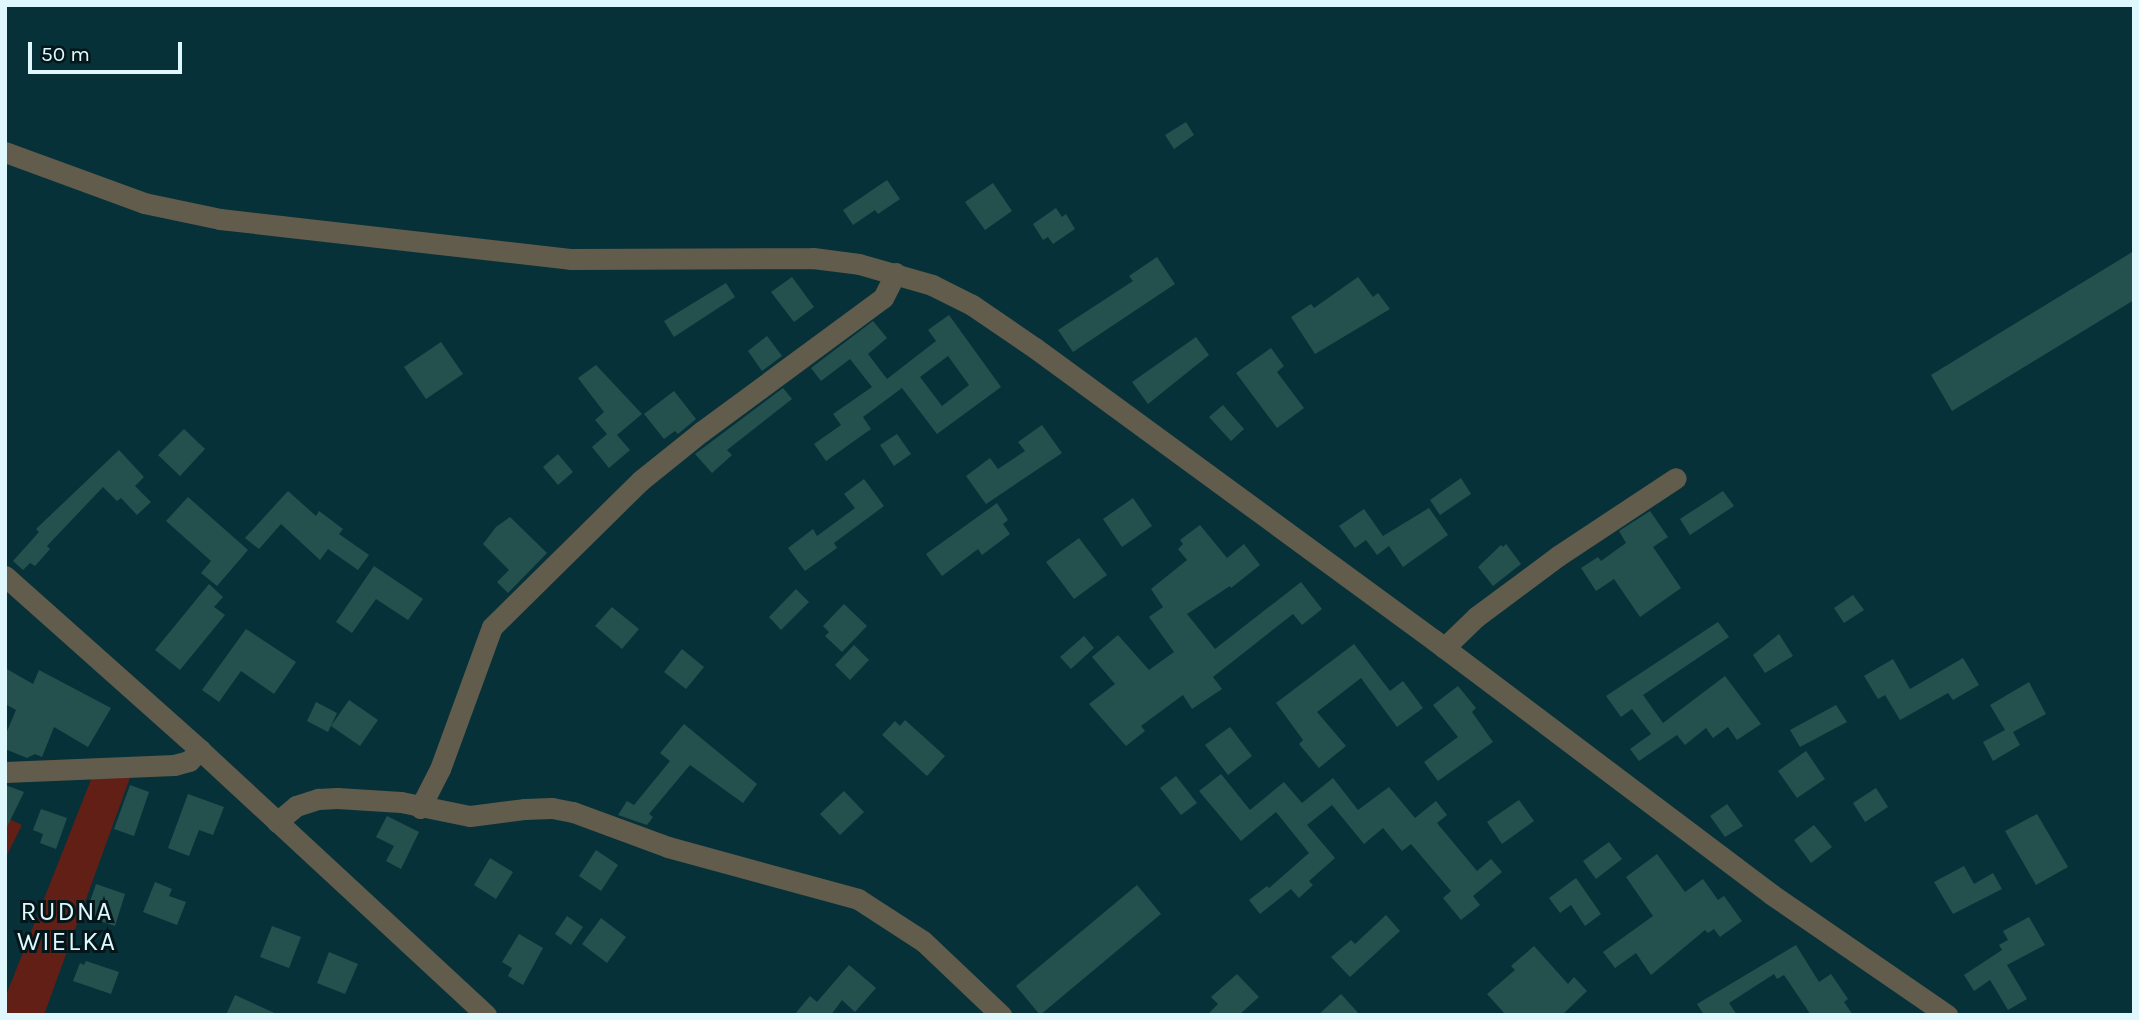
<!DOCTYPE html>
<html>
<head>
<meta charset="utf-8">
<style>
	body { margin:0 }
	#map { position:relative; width:2139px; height:1020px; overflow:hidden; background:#073138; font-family:Karla,sans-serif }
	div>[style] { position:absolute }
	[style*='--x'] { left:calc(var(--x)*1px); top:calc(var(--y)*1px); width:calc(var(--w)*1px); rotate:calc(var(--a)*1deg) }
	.green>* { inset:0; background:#621f16 }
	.building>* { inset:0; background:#24514e }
	.minor>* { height:21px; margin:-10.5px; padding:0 10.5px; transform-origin:10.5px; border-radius:10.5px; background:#615c4c }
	span { translate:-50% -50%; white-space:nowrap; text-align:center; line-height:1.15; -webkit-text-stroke:6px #03171b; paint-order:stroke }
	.quarter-label { font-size:26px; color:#def8fd; letter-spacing:2px }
	.frame { position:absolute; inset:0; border:7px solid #def8fd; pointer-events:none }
	.scale { position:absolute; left:28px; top:42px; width:154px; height:32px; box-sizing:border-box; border:4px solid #def8fd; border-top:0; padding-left:9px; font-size:21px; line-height:24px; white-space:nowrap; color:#def8fd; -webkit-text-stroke:5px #03171b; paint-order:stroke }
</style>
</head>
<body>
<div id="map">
	<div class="green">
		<div style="clip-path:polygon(131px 775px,44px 1015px,5px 1015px,5px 998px,92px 777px)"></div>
		<div style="clip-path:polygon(5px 817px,22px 825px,5px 859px)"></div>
	</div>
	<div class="building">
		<div style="clip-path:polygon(1186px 122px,1194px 135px,1174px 149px,1165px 135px)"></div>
		<div style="clip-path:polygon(887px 180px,900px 199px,878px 214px,875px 210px,853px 225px,843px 210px)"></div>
		<div style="clip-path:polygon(993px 183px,1012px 211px,985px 230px,965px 202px)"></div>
		<div style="clip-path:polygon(1056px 208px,1062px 217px,1066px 214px,1075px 229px,1053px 244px,1048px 237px,1043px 240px,1033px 224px)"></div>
		<div style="clip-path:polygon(2134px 251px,2134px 300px,1952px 411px,1931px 375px)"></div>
		<div style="clip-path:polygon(1157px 257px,1175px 284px,1073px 352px,1058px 330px,1133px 281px,1129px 276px)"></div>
		<div style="clip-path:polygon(792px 277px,814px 307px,794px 322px,771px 292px)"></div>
		<div style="clip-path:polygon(1358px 277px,1373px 297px,1378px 293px,1390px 309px,1315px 354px,1291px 317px,1311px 304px,1314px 308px)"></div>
		<div style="clip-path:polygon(726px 283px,735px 297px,674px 337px,664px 321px)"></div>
		<div style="clip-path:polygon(evenodd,949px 315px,1001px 387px,937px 434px,902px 388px,863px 417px,871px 429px,826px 461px,814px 444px,841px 425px,833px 414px,872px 387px,850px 359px,821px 381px,811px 368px,873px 321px,887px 338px,868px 354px,887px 379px,936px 341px,928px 330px,949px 315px,948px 356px,969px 385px,942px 406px,920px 377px,948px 356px)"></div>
		<div style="clip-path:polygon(767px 336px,782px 356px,762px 371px,748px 351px)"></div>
		<div style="clip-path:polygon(1196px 337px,1209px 355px,1148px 404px,1132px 382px)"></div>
		<div style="clip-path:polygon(441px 342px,463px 374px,426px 399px,404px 367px)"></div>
		<div style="clip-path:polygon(1271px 348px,1284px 366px,1277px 372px,1304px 408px,1277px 428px,1236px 373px)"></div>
		<div style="clip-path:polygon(596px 365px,642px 414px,617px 435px,630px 450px,609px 468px,592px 447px,607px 434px,595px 420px,604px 412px,578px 378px)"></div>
		<div style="clip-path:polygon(783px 388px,792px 399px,727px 450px,732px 455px,712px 473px,695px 454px)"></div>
		<div style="clip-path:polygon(674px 391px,696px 419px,678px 434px,675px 431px,664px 439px,644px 414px)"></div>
		<div style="clip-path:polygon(1223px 405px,1244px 429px,1231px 441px,1209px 417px)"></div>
		<div style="clip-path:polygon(1042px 425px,1062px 453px,986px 504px,966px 476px,990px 458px,998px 469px,1025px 451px,1018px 442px)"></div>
		<div style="clip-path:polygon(184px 429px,205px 449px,180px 476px,158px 455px)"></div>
		<div style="clip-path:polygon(897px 434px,911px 454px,894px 466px,880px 445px)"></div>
		<div style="clip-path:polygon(119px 450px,144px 477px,135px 486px,151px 502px,137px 515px,121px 498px,117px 501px,103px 487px,47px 546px,50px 549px,35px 566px,30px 563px,23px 570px,13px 561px,39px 532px,36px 529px)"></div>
		<div style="clip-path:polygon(558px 454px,573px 472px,558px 485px,543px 467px)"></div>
		<div style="clip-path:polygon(1461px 478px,1471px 494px,1440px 515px,1430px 500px)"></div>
		<div style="clip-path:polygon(864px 479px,884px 506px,834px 543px,837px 548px,805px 571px,788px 548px,813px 529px,817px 536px,855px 508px,844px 494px)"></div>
		<div style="clip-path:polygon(288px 491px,316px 516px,319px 511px,343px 529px,339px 534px,369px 555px,358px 570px,328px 549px,320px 560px,281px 524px,259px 549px,245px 538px)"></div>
		<div style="clip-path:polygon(1723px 491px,1734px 506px,1690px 535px,1680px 519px)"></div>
		<div style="clip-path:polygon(188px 497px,248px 550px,217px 586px,201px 573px,211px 561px,166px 521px)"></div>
		<div style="clip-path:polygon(1133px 498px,1152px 526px,1122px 547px,1103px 519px)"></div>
		<div style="clip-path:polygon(997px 503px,1008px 520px,1003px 524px,1010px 534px,982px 555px,978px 549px,942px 576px,926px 554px)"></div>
		<div style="clip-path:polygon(1429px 508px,1448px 535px,1403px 567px,1389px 546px,1377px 555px,1366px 540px,1355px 548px,1339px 526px,1364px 509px,1383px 536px)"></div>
		<div style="clip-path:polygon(1650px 511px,1668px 537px,1653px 547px,1681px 588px,1640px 617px,1614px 579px,1596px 591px,1581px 568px,1598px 557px,1601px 561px,1626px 543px,1619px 531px)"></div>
		<div style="clip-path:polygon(510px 517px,547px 553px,508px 593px,497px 582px,509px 570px,483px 544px,496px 527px)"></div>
		<div style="clip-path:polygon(1200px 525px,1227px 558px,1244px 544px,1260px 565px,1231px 588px,1230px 586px,1187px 614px,1215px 649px,1301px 582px,1322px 609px,1302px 625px,1293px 614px,1213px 677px,1222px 689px,1192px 709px,1183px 695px,1141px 726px,1145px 731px,1126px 746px,1089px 704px,1115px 684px,1092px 657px,1118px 635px,1149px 670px,1174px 652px,1149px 617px,1163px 607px,1151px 589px,1187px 560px,1178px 549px,1183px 544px,1180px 540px)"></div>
		<div style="clip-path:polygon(1079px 538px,1107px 575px,1074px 599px,1046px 562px)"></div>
		<div style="clip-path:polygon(1506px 544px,1521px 564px,1493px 586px,1478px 567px,1501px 545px,1503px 547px)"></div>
		<div style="clip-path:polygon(374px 566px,423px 599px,408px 620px,376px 599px,352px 633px,336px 622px)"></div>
		<div style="clip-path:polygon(209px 584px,223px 597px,214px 607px,225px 615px,180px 670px,155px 650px)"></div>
		<div style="clip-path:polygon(796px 589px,809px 602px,781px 630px,769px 617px)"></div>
		<div style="clip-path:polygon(1853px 595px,1864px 610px,1844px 623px,1834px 608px)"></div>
		<div style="clip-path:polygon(844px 604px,867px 626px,842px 652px,825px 636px,829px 632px,823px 626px)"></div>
		<div style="clip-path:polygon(612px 607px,639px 629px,622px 649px,595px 626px)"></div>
		<div style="clip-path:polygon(1718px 622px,1729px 637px,1643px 695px,1663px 723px,1725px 676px,1761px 724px,1737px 740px,1728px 727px,1713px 738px,1706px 728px,1685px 745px,1677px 735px,1639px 761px,1630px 749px,1651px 734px,1632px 709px,1621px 717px,1606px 696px)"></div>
		<div style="clip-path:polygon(246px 629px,296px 662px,274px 694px,241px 671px,219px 702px,202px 690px)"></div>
		<div style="clip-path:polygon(1779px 634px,1793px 656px,1765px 673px,1753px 655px)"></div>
		<div style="clip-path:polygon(1084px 636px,1094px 648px,1071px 669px,1060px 657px)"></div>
		<div style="clip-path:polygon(1354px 644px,1390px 691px,1403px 681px,1423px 708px,1397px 727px,1361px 678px,1317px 712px,1346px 746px,1319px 768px,1299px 744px,1303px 740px,1276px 703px)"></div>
		<div style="clip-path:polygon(854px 645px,869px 660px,850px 680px,835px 665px)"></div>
		<div style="clip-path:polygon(682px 649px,704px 667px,686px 689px,664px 672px)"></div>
		<div style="clip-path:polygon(1963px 658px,1979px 685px,1953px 700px,1948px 693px,1900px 720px,1885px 695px,1878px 699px,1864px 676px,1893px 659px,1910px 689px)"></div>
		<div style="clip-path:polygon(5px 668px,33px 684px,39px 670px,111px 708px,88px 747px,54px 727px,42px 757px,35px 754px,27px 758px,5px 749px,5px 736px,16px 710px,5px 704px)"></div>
		<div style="clip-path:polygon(2029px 682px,2046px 714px,2013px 732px,2020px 745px,1993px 761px,1983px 742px,2005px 730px,1990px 705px)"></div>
		<div style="clip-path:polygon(1458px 686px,1476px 708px,1472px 712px,1493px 742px,1438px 781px,1424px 762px,1458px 737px,1433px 705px)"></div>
		<div style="clip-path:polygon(349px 700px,378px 720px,360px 746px,331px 726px)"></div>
		<div style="clip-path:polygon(316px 702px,337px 713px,328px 732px,307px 721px)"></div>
		<div style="clip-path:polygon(1836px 705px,1847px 722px,1800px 747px,1790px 730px)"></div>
		<div style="clip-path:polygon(905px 720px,945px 756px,927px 776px,882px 735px,895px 721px,900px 726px)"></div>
		<div style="clip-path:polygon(684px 724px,757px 784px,743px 803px,690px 765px,649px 814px,653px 817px,647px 825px,618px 815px,627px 801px,634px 805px,670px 761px,660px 753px)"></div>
		<div style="clip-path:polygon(1230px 727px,1252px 756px,1228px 775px,1205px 745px)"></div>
		<div style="clip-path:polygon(1806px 751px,1825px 779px,1797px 798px,1778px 771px)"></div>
		<div style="clip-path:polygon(1221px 774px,1250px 810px,1284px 782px,1302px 803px,1333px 778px,1358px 810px,1389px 787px,1415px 818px,1436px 801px,1447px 815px,1437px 823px,1477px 871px,1491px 859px,1502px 872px,1473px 896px,1480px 905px,1461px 920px,1443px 898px,1451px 891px,1411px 844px,1402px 851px,1383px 828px,1364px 844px,1332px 805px,1307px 825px,1335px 858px,1309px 881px,1313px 885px,1299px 898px,1291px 889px,1260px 914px,1249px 900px,1267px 886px,1269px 888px,1309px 853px,1276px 812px,1241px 841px,1199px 791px)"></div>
		<div style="clip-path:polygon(1176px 776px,1197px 803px,1181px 815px,1160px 788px)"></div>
		<div style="clip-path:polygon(5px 785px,24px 792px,5px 831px)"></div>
		<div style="clip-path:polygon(130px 785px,149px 792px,134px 836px,114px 829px)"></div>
		<div style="clip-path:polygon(1876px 788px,1888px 807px,1865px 822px,1853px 803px)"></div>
		<div style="clip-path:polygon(844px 791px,864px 812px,840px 835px,820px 814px)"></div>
		<div style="clip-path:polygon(188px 794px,224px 807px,213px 835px,199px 830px,189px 856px,168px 848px)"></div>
		<div style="clip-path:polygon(1519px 800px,1534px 821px,1502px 844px,1487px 822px)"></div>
		<div style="clip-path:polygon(1727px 804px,1743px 826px,1725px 837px,1710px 816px)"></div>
		<div style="clip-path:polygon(41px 809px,67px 818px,56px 849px,40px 843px,43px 834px,33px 830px)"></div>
		<div style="clip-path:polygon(2037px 814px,2068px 867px,2036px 885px,2005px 831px)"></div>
		<div style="clip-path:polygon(387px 816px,419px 832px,401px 869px,386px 861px,394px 846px,376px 837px)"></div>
		<div style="clip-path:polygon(1814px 825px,1832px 847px,1811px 863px,1794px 840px)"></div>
		<div style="clip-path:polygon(1609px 842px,1622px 859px,1596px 879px,1583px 861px)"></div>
		<div style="clip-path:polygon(596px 850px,618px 865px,601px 891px,579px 876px)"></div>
		<div style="clip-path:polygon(1657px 854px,1685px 892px,1703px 879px,1718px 900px,1724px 896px,1742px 921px,1720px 937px,1714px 929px,1708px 933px,1705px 930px,1651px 975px,1636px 953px,1615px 968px,1603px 952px,1653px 916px,1626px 877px)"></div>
		<div style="clip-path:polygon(490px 858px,513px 872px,496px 899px,474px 885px)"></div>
		<div style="clip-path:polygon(1964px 866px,1974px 884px,1993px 873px,2002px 889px,1953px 914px,1934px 882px)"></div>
		<div style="clip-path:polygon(1576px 878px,1601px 914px,1585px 926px,1571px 905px,1560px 913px,1549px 898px)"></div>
		<div style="clip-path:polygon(155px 882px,172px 889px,169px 896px,186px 902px,177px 925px,143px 912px)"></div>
		<div style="clip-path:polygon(96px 884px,125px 894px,115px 926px,85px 916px)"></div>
		<div style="clip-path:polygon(1137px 885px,1161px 914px,1040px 1015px,1016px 986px)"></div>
		<div style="clip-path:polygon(1386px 915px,1400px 931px,1350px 977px,1331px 957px,1351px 940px,1355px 944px)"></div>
		<div style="clip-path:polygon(567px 916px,583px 927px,571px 945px,555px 934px)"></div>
		<div style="clip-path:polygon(2029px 917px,2045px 945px,2007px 965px,2027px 999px,2008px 1010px,1990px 980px,1974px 991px,1964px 975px,2002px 950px,1999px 945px,2008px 940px,2003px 931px)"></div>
		<div style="clip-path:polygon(601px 918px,626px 937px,607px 963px,582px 944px)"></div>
		<div style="clip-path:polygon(272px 926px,301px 937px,289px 968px,260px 957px)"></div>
		<div style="clip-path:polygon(519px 934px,543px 948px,523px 985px,508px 976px,512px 968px,502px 962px)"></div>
		<div style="clip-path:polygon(1796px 945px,1819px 982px,1831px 974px,1848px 999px,1844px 1002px,1853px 1015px,1811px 1015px,1784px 975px,1777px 979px,1774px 974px,1729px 1003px,1737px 1015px,1704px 1015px,1697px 1004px)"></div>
		<div style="clip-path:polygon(1534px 946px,1568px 984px,1574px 977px,1587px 991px,1562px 1015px,1506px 1015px,1487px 994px,1515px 970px,1511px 966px)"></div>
		<div style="clip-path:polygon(329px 952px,358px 964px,345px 994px,317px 983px)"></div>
		<div style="clip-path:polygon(86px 961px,119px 972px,111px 994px,73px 981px,80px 963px,84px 965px)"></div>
		<div style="clip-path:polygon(849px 965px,876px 988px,855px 1012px,842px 1000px,831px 1015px,794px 1015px,810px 996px,817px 1002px)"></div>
		<div style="clip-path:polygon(1237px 974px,1259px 997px,1239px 1015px,1207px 1015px,1218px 1004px,1211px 997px)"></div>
		<div style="clip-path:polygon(1341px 994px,1360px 1015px,1318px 1015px)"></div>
		<div style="clip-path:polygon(235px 995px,279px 1015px,226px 1015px)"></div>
	</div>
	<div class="minor">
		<div style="--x:5;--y:152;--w:148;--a:20.1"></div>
		<div style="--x:144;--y:203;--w:78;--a:11.9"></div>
		<div style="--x:220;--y:219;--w:352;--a:6.5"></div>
		<div style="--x:570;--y:259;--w:243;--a:-0.2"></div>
		<div style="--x:813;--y:258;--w:46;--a:7.4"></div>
		<div style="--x:859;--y:264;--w:76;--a:16"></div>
		<div style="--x:932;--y:285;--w:45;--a:26.6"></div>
		<div style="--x:972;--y:305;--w:76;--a:34.3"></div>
		<div style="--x:1035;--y:348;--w:494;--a:36.2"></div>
		<div style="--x:1434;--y:640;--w:422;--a:37"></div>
		<div style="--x:1771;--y:894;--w:214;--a:34.5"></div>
		<div style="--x:5;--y:576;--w:261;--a:41.7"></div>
		<div style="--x:200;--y:750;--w:390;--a:42.8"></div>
		<div style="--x:1444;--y:648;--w:45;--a:-44.1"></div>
		<div style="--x:1476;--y:617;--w:102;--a:-36.6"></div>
		<div style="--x:1558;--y:556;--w:141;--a:-33.5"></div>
		<div style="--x:5;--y:772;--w:169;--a:-2.4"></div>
		<div style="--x:174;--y:765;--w:16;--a:-15"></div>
		<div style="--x:189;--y:761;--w:16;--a:-45"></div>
		<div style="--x:420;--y:808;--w:44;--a:-62.9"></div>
		<div style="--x:440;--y:769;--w:151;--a:-69.9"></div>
		<div style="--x:492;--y:627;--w:208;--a:-44.6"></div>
		<div style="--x:640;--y:481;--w:78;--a:-38.8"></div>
		<div style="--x:701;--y:432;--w:226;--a:-36.4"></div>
		<div style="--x:883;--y:298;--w:28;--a:-63"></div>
		<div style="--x:277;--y:822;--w:25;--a:-40"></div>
		<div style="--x:296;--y:806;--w:23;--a:-18"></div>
		<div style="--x:318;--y:799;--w:19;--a:-3"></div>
		<div style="--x:337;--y:798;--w:64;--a:3.6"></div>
		<div style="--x:401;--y:802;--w:70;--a:11.5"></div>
		<div style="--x:470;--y:816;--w:54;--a:-7.4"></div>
		<div style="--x:524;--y:809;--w:28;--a:-2"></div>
		<div style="--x:552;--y:808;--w:21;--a:11"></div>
		<div style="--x:573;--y:812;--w:101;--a:20.2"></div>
		<div style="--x:668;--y:847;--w:197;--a:15.3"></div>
		<div style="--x:858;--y:899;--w:77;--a:32.9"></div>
		<div style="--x:923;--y:941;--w:108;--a:43.5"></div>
	</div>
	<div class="quarter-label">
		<span style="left:67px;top:927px">RUDNA<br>WIELKA</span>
	</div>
	<div class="frame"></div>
	<div class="scale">50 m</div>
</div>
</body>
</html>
